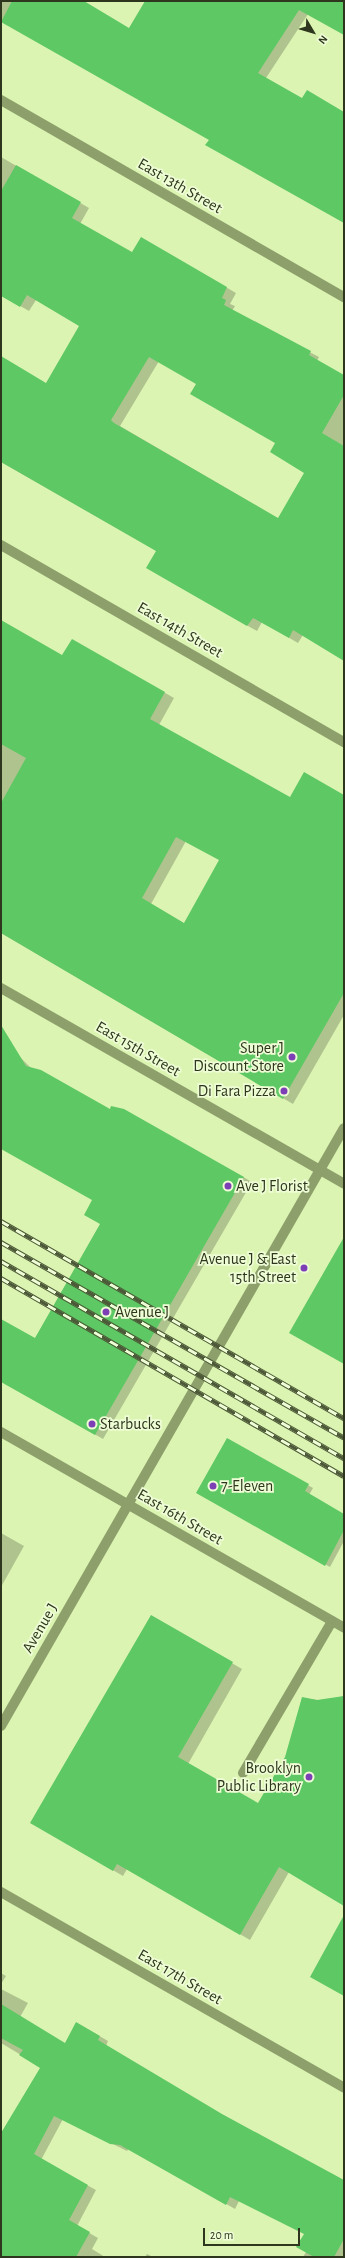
<!DOCTYPE html>
<html>
<head>
<meta charset="utf-8">
<style>
	body { margin:0 }
	#map { position:relative; width:345px; height:2258px; overflow:hidden; background:#dbf4b2; font-family:"Alegreya Sans",sans-serif }
	div>[style] { position:absolute }
	[style*='--x'] { left:calc(var(--x)*1px); top:calc(var(--y)*1px); width:calc(var(--w)*1px); rotate:calc(var(--a)*1deg) }
	.shadow>* { inset:0; background:#0003 }
	.building>* { inset:0; background:#5dc864 }
	.service>* { height:10px; margin:-5px; padding:0 5px; transform-origin:5px; border-radius:5px; background:#8da06c }
	.minor>* { height:10px; margin:-5px; padding:0 5px; transform-origin:5px; border-radius:5px; background:#8da06c }
	.rail>* { height:4.5px; margin-top:-2.25px; transform-origin:0; background:repeating-linear-gradient(90deg,#eefdd6 0 9px,#4c5837 0 18px); box-sizing:border-box; border-block:1px solid #4c5837 }
	.dots>* { width:11px; height:11px; translate:-50% -50%; box-sizing:border-box; border:2px solid #eefdd6; border-radius:50% }
	span { translate:-50% -50%; white-space:nowrap; text-align:center; line-height:1.15; -webkit-text-stroke:3.5px #eefdd6; paint-order:stroke }
	.street-label { font-size:16px; color:#2e371d }
	.poi-label { font-size:16px; color:#2e371d }
	.right { translate:-100% -50%; text-align:right }
	.left { translate:0 -50%; text-align:left }
	.frame { position:absolute; inset:0; border:2px solid #2e371d; pointer-events:none }
	.north { position:absolute; left:293px; top:12px; width:40px; height:40px; -webkit-text-stroke:3px #eefdd6; paint-order:stroke; rotate:128deg; font-size:11px; font-weight:700; line-height:16px; text-align:center; color:#2e371d }
	.north::after { content:''; display:block; margin:auto; width:14px; height:18px; background:#2e371d; clip-path:polygon(50% 0,100% 100%,50% 72%,0 100%) }
	.scale { position:absolute; left:203px; top:2228px; width:97px; height:18px; box-sizing:border-box; border:2px solid #2e371d; border-top:0; padding-left:5px; font-size:12px; line-height:14px; white-space:nowrap; color:#2e371d; -webkit-text-stroke:3px #eefdd6; paint-order:stroke }
</style>
</head>
<body>
<div id="map">
	<div class="shadow">
		<div style="clip-path:polygon(1px 1px,82px 1px,58px 53px,1px 21px)"></div>
		<div style="clip-path:polygon(146px 1px,344px 1px,344px 34px,308px 14px,266px 78px,302px 100px,344px 112px,344px 223px,210px 139px,129px 29px)"></div>
		<div style="clip-path:polygon(evenodd,1px 157px,89px 208px,80px 224px,133px 254px,150px 243px,236px 293px,230px 304px,235px 306px,232px 311px,319px 357px,317px 361px,344px 376px,344px 660px,303px 635px,298px 643px,262px 622px,257px 631px,147px 568px,157px 551px,1px 462px,1px 358px,46px 384px,80px 326px,36px 300px,29px 311px,1px 295px,1px 157px,159px 361px,197px 383px,277px 443px,305px 472px,279px 519px,120px 426px,159px 361px)"></div>
		<div style="clip-path:polygon(evenodd,1px 621px,62px 657px,72px 640px,174px 698px,159px 725px,290px 798px,344px 796px,344px 1015px,293px 1104px,1px 933px,1px 621px,186px 841px,220px 860px,185px 924px,151px 904px,186px 841px)"></div>
		<div style="clip-path:polygon(1px 1054px,19px 1056px,32px 1069px,110px 1110px,124px 1110px,252px 1182px,103px 1439px,1px 1381px,1px 1320px,35px 1339px,101px 1223px,94px 1200px,1px 1139px)"></div>
		<div style="clip-path:polygon(228px 1440px,313px 1488px,309px 1495px,344px 1515px,344px 1541px,330px 1567px,198px 1492px)"></div>
		<div style="clip-path:polygon(1px 1533px,24px 1546px,1px 1587px)"></div>
		<div style="clip-path:polygon(151px 1616px,242px 1669px,188px 1764px,259px 1805px,286px 1758px,303px 1698px,325px 1701px,344px 1696px,344px 1905px,289px 1872px,250px 1940px,127px 1869px,123px 1876px,32px 1823px)"></div>
		<div style="clip-path:polygon(1px 1973px,6px 1976px,1px 1984px)"></div>
		<div style="clip-path:polygon(1px 1989px,28px 2003px,20px 2017px,65px 2044px,77px 2023px,108px 2041px,106px 2046px,225px 2117px,344px 2182px,344px 2257px,303px 2257px,306px 2252px,305px 2234px,239px 2201px,235px 2209px,129px 2148px,127px 2151px,63px 2119px,41px 2160px,96px 2190px,77px 2226px,98px 2238px,92px 2249px,105px 2257px,1px 2257px,1px 2140px,41px 2067px,1px 2043px)"></div>
		<div style="clip-path:polygon(147px 2254px,153px 2257px,145px 2257px)"></div>
	</div>
	<div class="building">
		<div style="clip-path:polygon(12px 1px,84px 1px,129px 28px,145px 1px,344px 1px,344px 35px,299px 10px,258px 73px,302px 98px,307px 90px,344px 112px,344px 223px,205px 145px,209px 140px,1px 22px)"></div>
		<div style="clip-path:polygon(evenodd,16px 165px,81px 202px,72px 218px,132px 252px,141px 237px,227px 287px,222px 298px,226px 300px,224px 305px,311px 351px,309px 355px,344px 375px,344px 395px,322px 433px,344px 446px,344px 661px,293px 630px,289px 638px,253px 618px,247px 626px,179px 587px,146px 568px,156px 551px,1px 462px,1px 356px,46px 383px,79px 326px,27px 295px,20px 307px,1px 296px,1px 191px,16px 165px,149px 357px,196px 384px,190px 394px,275px 443px,270px 452px,304px 473px,278px 518px,114px 423px,111px 420px,149px 357px)"></div>
		<div style="clip-path:polygon(evenodd,1px 620px,62px 655px,72px 639px,165px 692px,150px 719px,290px 797px,304px 772px,344px 795px,344px 993px,283px 1099px,1px 933px,1px 803px,26px 758px,1px 744px,1px 620px,176px 837px,219px 860px,184px 923px,142px 898px,176px 837px)"></div>
		<div style="clip-path:polygon(1px 1025px,26px 1066px,41px 1070px,110px 1109px,111px 1106px,124px 1109px,244px 1177px,95px 1435px,1px 1382px,1px 1319px,35px 1338px,100px 1224px,84px 1215px,92px 1200px,1px 1149px)"></div>
		<div style="clip-path:polygon(344px 1237px,344px 1364px,289px 1333px)"></div>
		<div style="clip-path:polygon(227px 1438px,309px 1484px,305px 1491px,344px 1514px,344px 1530px,325px 1566px,196px 1493px)"></div>
		<div style="clip-path:polygon(151px 1615px,233px 1662px,178px 1757px,258px 1803px,285px 1757px,302px 1697px,317px 1700px,344px 1696px,344px 1906px,279px 1867px,240px 1935px,117px 1864px,113px 1871px,30px 1823px)"></div>
		<div style="clip-path:polygon(344px 1915px,344px 1996px,310px 1977px)"></div>
		<div style="clip-path:polygon(1px 2004px,65px 2043px,76px 2022px,100px 2036px,98px 2040px,222px 2114px,344px 2180px,344px 2239px,334px 2257px,314px 2257px,296px 2247px,304px 2234px,230px 2197px,226px 2205px,120px 2145px,110px 2144px,54px 2116px,34px 2154px,88px 2185px,69px 2220px,90px 2232px,76px 2257px,1px 2257px,1px 2133px,40px 2068px,19px 2055px,23px 2050px,1px 2038px)"></div>
	</div>
	<div class="service">
		<div style="--x:243;--y:1773;--w:176;--a:-59.6"></div>
	</div>
	<div class="minor">
		<div style="--x:1;--y:100;--w:396;--a:29.9"></div>
		<div style="--x:1;--y:545;--w:396;--a:29.9"></div>
		<div style="--x:1;--y:988;--w:395;--a:29.7"></div>
		<div style="--x:1;--y:1432;--w:395;--a:29.7"></div>
		<div style="--x:1;--y:1726;--w:689;--a:-60.16"></div>
		<div style="--x:1;--y:1892;--w:395;--a:29.7"></div>
	</div>
	<div class="rail">
		<div style="--x:1;--y:1221;--w:396;--a:29.9"></div>
		<div style="--x:1;--y:1242;--w:395;--a:29.7"></div>
		<div style="--x:1;--y:1261;--w:396;--a:29.9"></div>
		<div style="--x:1;--y:1278;--w:396;--a:30"></div>
	</div>
	<div class="dots">
		<div style="left:292px;top:1057px;background:#7d3fb5"></div>
		<div style="left:284px;top:1091px;background:#7d3fb5"></div>
		<div style="left:228px;top:1186px;background:#7d3fb5"></div>
		<div style="left:304px;top:1268px;background:#7d3fb5"></div>
		<div style="left:106px;top:1312px;background:#7d3fb5"></div>
		<div style="left:92px;top:1424px;background:#7d3fb5"></div>
		<div style="left:213px;top:1486px;background:#7d3fb5"></div>
		<div style="left:309px;top:1777px;background:#7d3fb5"></div>
	</div>
	<div class="street-label">
		<span style="left:180px;top:186px;rotate:30deg">East 13th Street</span>
		<span style="left:180px;top:630px;rotate:30deg">East 14th Street</span>
		<span style="left:138px;top:1049px;rotate:30deg">East 15th Street</span>
		<span style="left:180px;top:1517px;rotate:30deg">East 16th Street</span>
		<span style="left:40px;top:1628px;rotate:-60deg">Avenue J</span>
		<span style="left:180px;top:1977px;rotate:30deg">East 17th Street</span>
	</div>
	<div class="poi-label">
		<span class="right" style="left:284px;top:1057px">Super J<br>Discount Store</span>
		<span class="right" style="left:276px;top:1091px">Di Fara Pizza</span>
		<span class="left" style="left:236px;top:1186px">Ave J Florist</span>
		<span class="right" style="left:296px;top:1268px">Avenue J &amp; East<br>15th Street</span>
		<span class="left" style="left:115px;top:1312px">Avenue J</span>
		<span class="left" style="left:100px;top:1424px">Starbucks</span>
		<span class="left" style="left:221px;top:1486px">7-Eleven</span>
		<span class="right" style="left:301px;top:1777px">Brooklyn<br>Public Library</span>
	</div>
	<div class="frame"></div>
	<div class="north">N</div>
	<div class="scale">20 m</div>
</div>
</body>
</html>
